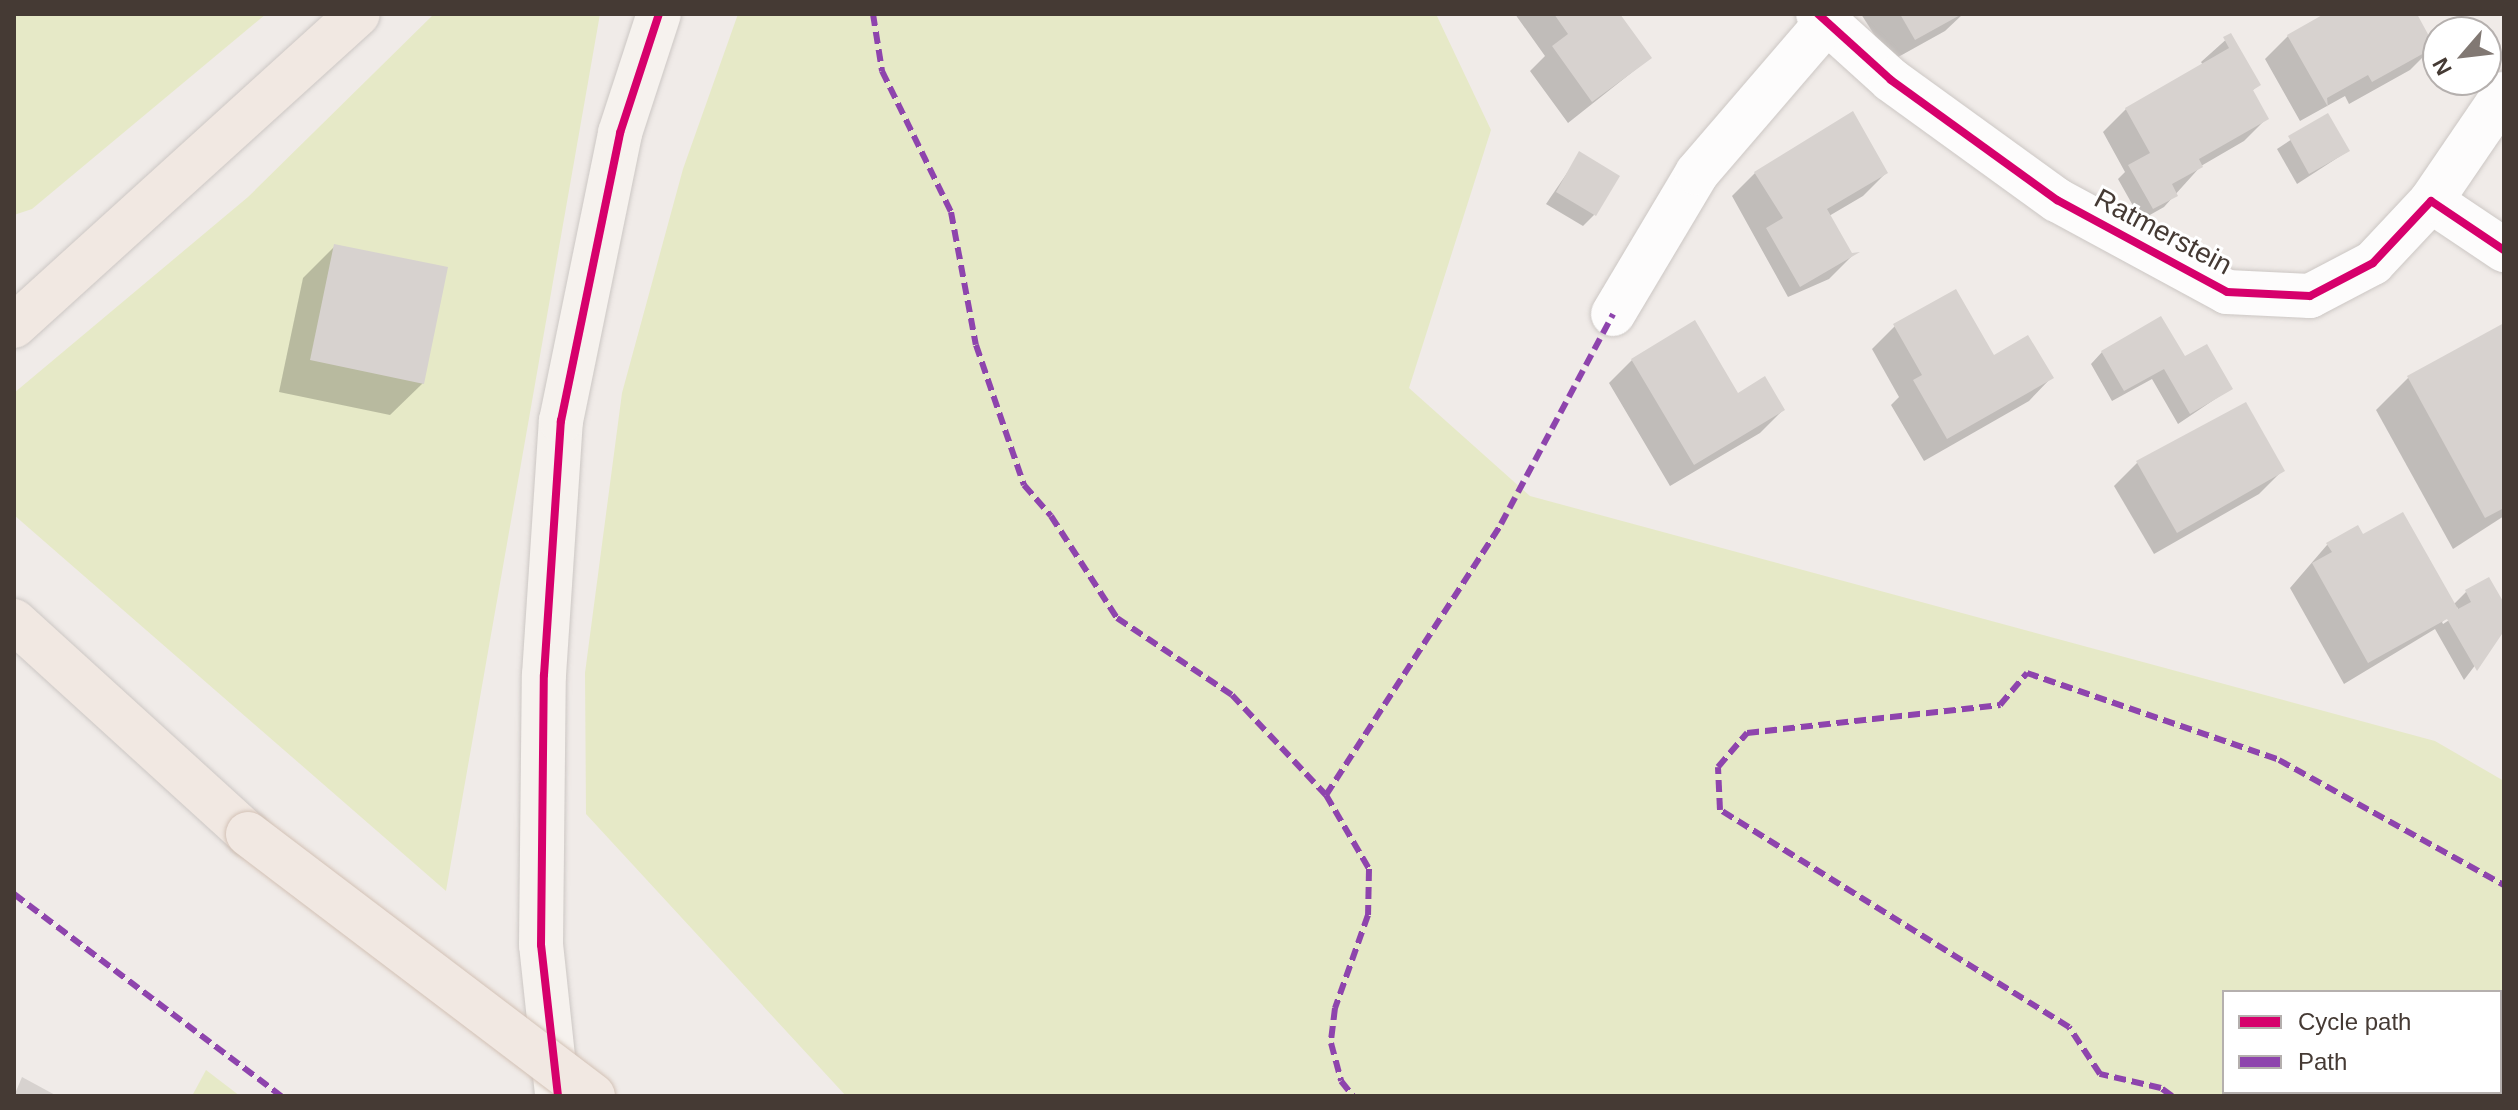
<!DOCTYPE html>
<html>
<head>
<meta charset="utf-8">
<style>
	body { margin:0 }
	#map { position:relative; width:2518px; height:1110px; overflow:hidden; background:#f0ebe8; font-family:Helvetica,sans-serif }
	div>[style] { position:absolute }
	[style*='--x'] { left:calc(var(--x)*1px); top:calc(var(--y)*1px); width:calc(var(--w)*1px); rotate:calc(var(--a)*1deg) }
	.green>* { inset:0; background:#e6e9c7 }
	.shadow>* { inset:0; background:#0003 }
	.building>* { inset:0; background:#d7d2cf }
	.roads { filter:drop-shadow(0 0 2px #ccc7c4) drop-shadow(0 0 2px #ccc7c4) }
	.street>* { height:44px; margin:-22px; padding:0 22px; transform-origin:22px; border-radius:22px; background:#fdfcfc }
	.secondary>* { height:44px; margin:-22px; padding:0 22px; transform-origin:22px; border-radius:22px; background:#f6f2ee }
	.primary>* { height:44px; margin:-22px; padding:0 22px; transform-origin:22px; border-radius:22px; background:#f1e8e2 }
	.bridges { filter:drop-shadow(0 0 2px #d2c1b5) drop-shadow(0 0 2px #d2c1b5) }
	.primary-bridge>* { height:44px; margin:-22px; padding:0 22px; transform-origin:22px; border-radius:22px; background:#f1e8e2 }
	.quiet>* { height:6px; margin-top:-3px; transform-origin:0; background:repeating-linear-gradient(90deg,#8e44ad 0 12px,transparent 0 18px) }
	.cycleway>* { height:8px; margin:-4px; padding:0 4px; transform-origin:4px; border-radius:4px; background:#d6006c }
	span { translate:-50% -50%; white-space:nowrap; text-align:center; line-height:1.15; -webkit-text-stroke:6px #fff; paint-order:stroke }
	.street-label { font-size:28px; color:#453a34 }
	.frame { position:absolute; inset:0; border:16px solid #453a34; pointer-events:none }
	.legend { position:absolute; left:2222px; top:990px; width:280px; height:104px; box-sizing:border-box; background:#fff; border:2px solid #b5b0ae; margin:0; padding:10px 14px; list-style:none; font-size:24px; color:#453a34 }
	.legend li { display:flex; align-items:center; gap:16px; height:40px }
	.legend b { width:40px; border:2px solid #b5b0ae }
	.north { position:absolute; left:2422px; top:16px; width:80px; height:80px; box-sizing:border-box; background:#fff; border:2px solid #b5b0ae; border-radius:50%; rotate:242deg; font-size:22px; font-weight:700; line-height:32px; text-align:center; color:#453a34 }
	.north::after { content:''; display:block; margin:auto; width:28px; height:36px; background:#817873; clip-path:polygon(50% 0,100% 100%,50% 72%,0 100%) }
</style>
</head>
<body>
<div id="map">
	<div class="green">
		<div style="clip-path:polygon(14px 14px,266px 14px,32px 209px,14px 215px)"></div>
		<div style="clip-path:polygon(434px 14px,600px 14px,446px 891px,14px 515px,14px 393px,248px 197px)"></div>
		<div style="clip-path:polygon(evenodd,738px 14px,1436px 14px,1491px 130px,1409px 388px,1530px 496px,2435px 741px,2504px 781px,2504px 1096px,846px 1096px,586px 814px,585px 673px,622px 393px,683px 169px,738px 14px,2224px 992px,2500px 992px,2500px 1092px,2224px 1092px,2224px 992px)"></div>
		<div style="clip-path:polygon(206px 1070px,240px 1096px,192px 1096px)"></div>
	</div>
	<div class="shadow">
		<div style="clip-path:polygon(1515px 14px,1618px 14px,1650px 58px,1568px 123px,1530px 71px,1545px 56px)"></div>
		<div style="clip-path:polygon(1861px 14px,1963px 14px,1945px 31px,1891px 61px)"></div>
		<div style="clip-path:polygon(2328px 14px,2414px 14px,2433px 47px,2410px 70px,2349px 104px,2345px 96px,2300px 121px,2265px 59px,2288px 36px)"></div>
		<div style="clip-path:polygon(2230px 36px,2258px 85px,2251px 92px,2267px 118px,2244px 141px,2201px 166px,2164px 207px,2141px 220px,2118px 179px,2125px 172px,2103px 132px,2126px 109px,2203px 65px,2201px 62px)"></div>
		<div style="clip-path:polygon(2327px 116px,2348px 151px,2297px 184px,2277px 149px)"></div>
		<div style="clip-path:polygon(1580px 154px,1594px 215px,1583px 226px,1546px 204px)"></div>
		<div style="clip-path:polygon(1755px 173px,1886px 173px,1863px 196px,1829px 216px,1852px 256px,1829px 279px,1788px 297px,1732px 196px)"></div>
		<div style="clip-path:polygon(335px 246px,423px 383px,390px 415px,279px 392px,303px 278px)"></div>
		<div style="clip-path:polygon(2504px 325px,2504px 516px,2453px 549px,2376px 410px,2408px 378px)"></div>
		<div style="clip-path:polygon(1895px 326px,1994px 357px,2051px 378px,2029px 401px,1924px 461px,1891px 405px,1899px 397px,1872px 349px)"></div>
		<div style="clip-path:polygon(2102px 352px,2184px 359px,2230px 389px,2178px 424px,2152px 379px,2112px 401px,2091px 364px)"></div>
		<div style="clip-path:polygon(1632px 360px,1737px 395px,1783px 410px,1760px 433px,1670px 486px,1609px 383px)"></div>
		<div style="clip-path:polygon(2137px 463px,2282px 471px,2259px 494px,2154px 554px,2114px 486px)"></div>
		<div style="clip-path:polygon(evenodd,2362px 537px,2453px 605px,2466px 592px,2504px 607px,2504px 627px,2464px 680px,2435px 629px,2344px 684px,2290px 588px,2327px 545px,2362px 537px,2457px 607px,2460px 613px,2443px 624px,2442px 622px,2457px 607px)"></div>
	</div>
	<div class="building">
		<div style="clip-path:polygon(1554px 14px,1620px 14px,1652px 58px,1592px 102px,1552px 46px,1568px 34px)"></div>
		<div style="clip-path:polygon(1900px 14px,1962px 14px,1915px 40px)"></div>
		<div style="clip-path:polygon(2324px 14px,2417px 14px,2435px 47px,2372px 82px,2368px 75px,2327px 98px,2328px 107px,2287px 35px)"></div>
		<div style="clip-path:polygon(2231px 33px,2261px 85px,2253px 90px,2269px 119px,2199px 159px,2203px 167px,2172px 184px,2178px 196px,2153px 209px,2128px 165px,2150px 153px,2125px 108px,2229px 48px,2223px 37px)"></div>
		<div style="clip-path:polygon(1853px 111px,1888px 173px,1827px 209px,1852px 253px,1860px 252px,1800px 287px,1766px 228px,1783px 218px,1754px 172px)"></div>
		<div style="clip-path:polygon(2328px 113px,2350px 151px,2309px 174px,2288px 136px)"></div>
		<div style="clip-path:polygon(1579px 151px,1620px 176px,1596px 216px,1556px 192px)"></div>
		<div style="clip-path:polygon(334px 244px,448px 267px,424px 384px,310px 360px)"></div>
		<div style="clip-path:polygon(1956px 289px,1994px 355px,2028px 335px,2054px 378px,1947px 439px,1913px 380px,1922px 375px,1893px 324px)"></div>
		<div style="clip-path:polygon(2161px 316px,2185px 356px,2207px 344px,2233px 389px,2190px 414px,2164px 369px,2124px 391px,2101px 351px)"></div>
		<div style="clip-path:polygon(1695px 320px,1738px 393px,1765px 376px,1785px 410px,1694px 465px,1631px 359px)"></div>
		<div style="clip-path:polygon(2504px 323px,2504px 508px,2485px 518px,2407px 376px)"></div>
		<div style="clip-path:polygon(2246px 402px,2285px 471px,2177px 533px,2136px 461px)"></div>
		<div style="clip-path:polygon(2403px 512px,2458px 609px,2471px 602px,2465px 590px,2489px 577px,2504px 603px,2504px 631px,2477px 671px,2447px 619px,2368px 663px,2312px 563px,2332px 552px,2326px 543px,2358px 525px,2363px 534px)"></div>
		<div style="clip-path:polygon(22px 1077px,57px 1096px,14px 1096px)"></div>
	</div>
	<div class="roads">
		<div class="street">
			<div style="--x:1818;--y:14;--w:98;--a:42.1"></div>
			<div style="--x:1891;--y:80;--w:205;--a:35.9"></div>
			<div style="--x:2057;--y:200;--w:193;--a:28.4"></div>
			<div style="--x:2227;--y:292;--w:83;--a:2.8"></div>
			<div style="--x:2310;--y:296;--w:71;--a:-27.6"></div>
			<div style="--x:2373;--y:263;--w:85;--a:-46.9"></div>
			<div style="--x:2431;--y:201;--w:88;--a:33.9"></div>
			<div style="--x:2431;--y:201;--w:130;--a:-55.7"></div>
			<div style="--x:1613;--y:314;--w:164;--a:-59.2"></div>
			<div style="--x:1697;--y:173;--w:199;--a:-49.3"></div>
		</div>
		<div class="secondary">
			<div style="--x:557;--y:1094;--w:150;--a:-96.1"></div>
			<div style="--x:541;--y:945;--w:270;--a:-89.4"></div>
			<div style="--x:544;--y:675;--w:255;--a:-86.2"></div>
			<div style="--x:561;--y:421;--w:294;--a:-78.4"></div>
			<div style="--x:620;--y:133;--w:125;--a:-71.9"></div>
		</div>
		<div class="primary">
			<div style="--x:14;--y:326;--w:464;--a:-42.2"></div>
			<div style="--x:14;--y:621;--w:316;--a:42.3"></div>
		</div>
	</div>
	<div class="bridges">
		<div class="primary-bridge">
			<div style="--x:248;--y:834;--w:433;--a:37.2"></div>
		</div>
	</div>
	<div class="quiet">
		<div style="--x:873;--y:14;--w:58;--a:81"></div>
		<div style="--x:882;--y:71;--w:157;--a:63.9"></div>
		<div style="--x:951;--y:212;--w:135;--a:79.4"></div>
		<div style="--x:976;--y:345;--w:148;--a:71.1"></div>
		<div style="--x:1024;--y:485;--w:41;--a:48.9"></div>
		<div style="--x:1051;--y:516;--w:121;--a:57.1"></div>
		<div style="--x:1117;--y:618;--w:138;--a:33.8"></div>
		<div style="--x:1232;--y:695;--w:137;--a:46.8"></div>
		<div style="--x:1326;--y:795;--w:86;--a:59.8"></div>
		<div style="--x:1369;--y:869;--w:46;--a:91.2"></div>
		<div style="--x:1368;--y:915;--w:99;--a:109.5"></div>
		<div style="--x:1335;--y:1008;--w:35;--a:97"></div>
		<div style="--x:1331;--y:1043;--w:39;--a:75"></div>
		<div style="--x:1341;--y:1081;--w:19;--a:51"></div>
		<div style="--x:1326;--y:795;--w:323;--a:-57.1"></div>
		<div style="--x:1501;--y:524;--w:238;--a:-61.9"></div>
		<div style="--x:14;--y:894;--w:335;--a:37.1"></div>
		<div style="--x:2172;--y:1096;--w:14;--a:-144"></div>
		<div style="--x:2161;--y:1088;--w:63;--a:-167.1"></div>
		<div style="--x:2100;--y:1074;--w:56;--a:-123.4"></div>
		<div style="--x:2069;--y:1027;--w:411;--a:-148.1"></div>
		<div style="--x:1720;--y:810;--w:43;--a:-92.7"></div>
		<div style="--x:1718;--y:767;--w:45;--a:-49.5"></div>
		<div style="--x:1747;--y:733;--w:255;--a:-6.3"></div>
		<div style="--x:2000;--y:705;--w:42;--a:-49.8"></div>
		<div style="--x:2027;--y:673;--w:267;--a:19"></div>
		<div style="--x:2279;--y:760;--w:257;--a:29.1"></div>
	</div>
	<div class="cycleway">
		<div style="--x:1818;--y:14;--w:98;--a:42.1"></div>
		<div style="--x:1891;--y:80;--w:205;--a:35.9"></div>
		<div style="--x:2057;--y:200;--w:193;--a:28.4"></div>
		<div style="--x:2227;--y:292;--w:83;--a:2.8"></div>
		<div style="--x:2310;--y:296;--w:71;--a:-27.6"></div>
		<div style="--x:2373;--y:263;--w:85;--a:-46.9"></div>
		<div style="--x:2431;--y:201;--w:88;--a:33.9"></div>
		<div style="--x:558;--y:1096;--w:152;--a:-96.4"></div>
		<div style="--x:541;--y:945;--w:270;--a:-89.4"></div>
		<div style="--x:544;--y:675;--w:255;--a:-86.2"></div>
		<div style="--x:561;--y:421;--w:294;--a:-78.4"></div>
		<div style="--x:620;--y:133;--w:125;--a:-71.9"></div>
	</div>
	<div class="street-label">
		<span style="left:2163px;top:232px;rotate:28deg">Ratmerstein</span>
	</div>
	<div class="frame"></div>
	<ul class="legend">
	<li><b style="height:10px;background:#d6006c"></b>Cycle path</li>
	<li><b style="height:10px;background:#8e44ad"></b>Path</li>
	</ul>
	<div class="north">N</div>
</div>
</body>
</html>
